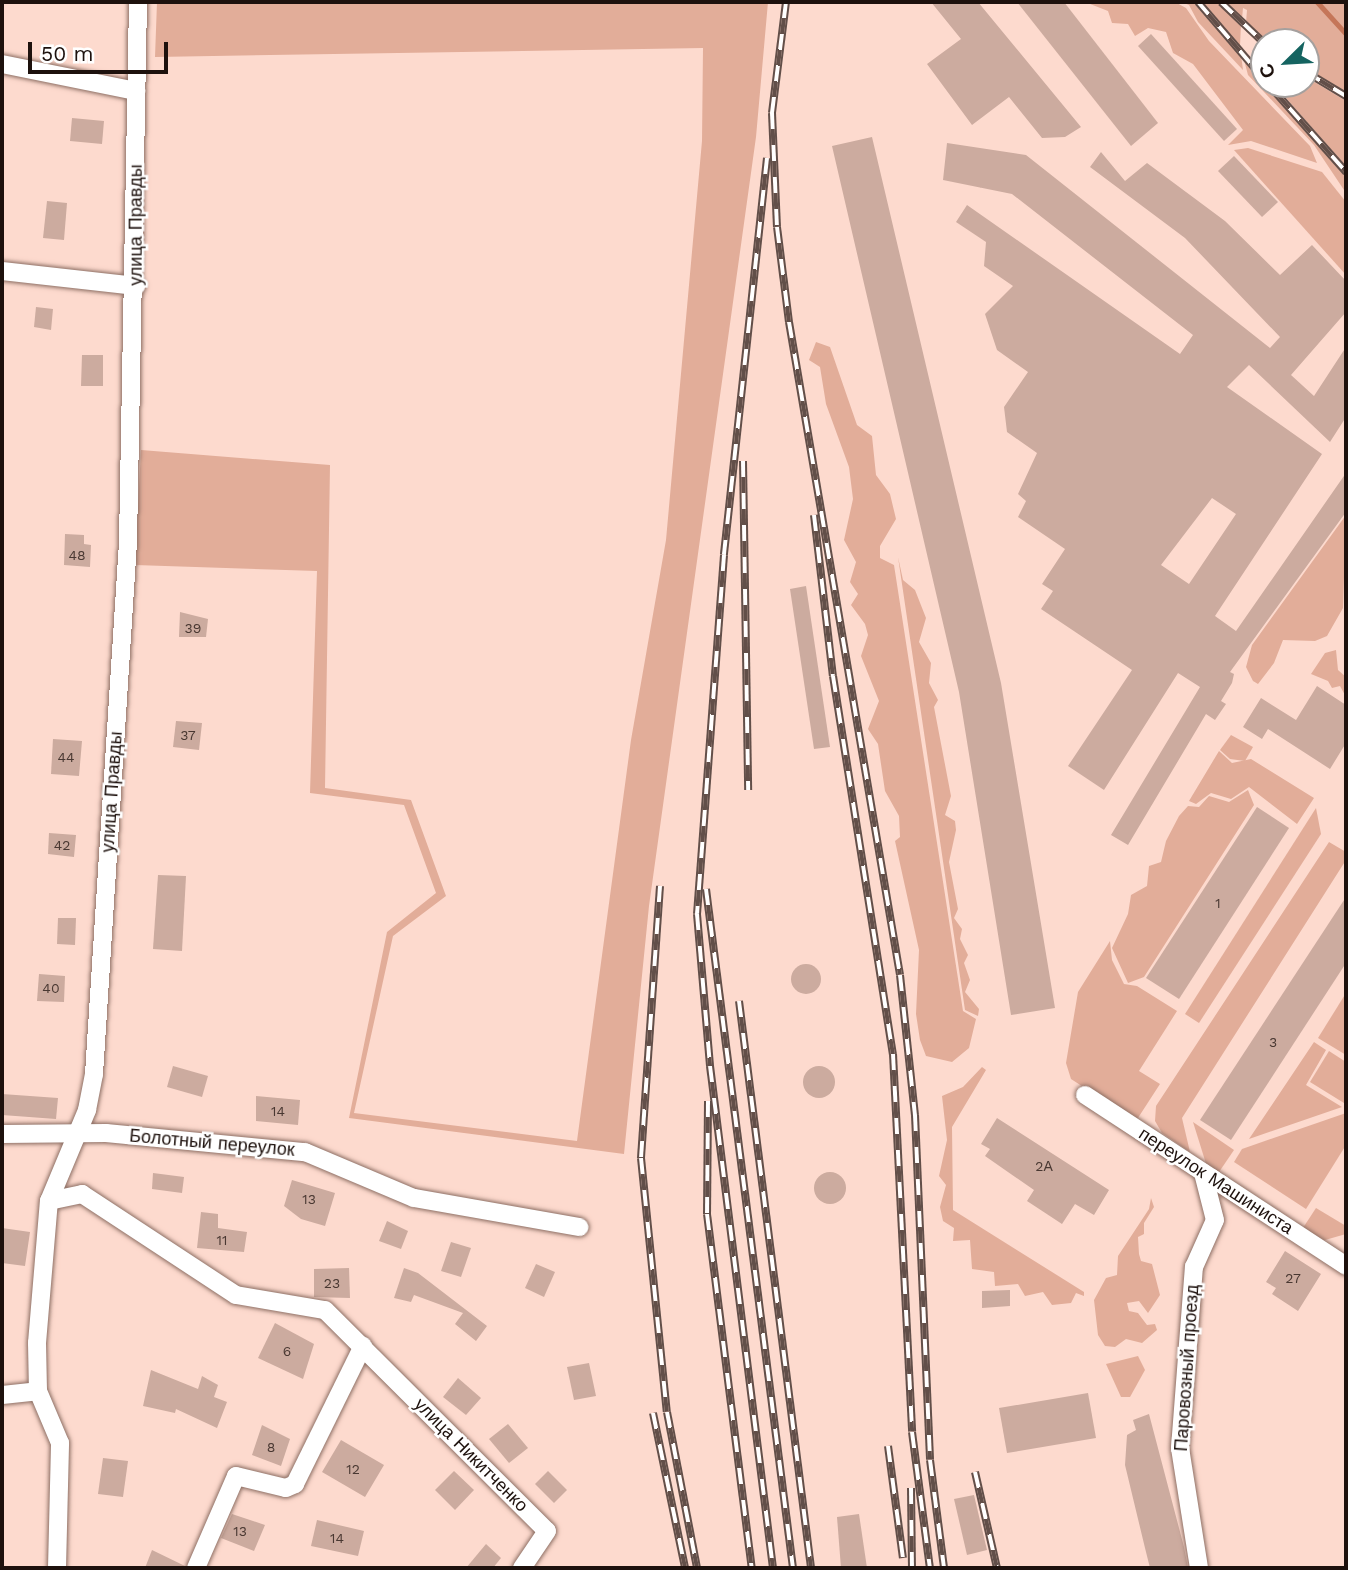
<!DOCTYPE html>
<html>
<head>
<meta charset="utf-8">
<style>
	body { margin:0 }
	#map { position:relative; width:1348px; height:1570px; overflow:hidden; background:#fddace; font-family:"Work Sans",sans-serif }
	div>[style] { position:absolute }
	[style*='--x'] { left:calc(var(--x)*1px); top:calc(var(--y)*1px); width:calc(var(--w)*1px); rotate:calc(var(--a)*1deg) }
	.green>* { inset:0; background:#e2ad99 }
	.stream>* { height:5px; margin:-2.5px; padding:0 2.5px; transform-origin:2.5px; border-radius:2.5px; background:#c57659 }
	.building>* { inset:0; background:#ccab9f }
	.round { border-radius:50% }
	.roads { filter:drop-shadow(0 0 2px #8d6f64) drop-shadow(0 0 2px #8d6f64) }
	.street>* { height:18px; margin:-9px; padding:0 9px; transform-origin:9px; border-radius:9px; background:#fff }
	.rail>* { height:8px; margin-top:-4px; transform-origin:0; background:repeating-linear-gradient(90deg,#fff 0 16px,#624f49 0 32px); box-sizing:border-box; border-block:2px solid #624f49 }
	span { translate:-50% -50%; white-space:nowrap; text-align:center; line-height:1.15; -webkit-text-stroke:5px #fff; paint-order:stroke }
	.number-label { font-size:14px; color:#493832 }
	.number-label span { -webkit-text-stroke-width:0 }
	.street-label { font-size:18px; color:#1d110d }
	.frame { position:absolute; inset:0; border:4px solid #1d110d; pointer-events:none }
	.north { position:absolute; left:1250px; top:28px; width:70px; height:70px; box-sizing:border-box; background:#fff; border:2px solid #a5a09e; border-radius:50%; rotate:246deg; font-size:19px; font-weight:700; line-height:28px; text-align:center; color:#1d110d }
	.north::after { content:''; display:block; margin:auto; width:24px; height:32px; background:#156461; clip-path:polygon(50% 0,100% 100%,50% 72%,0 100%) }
	.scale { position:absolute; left:28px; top:42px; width:140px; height:32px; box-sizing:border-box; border:4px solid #1d110d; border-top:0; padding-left:9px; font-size:21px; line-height:24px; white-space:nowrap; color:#1d110d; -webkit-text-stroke:5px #fff; paint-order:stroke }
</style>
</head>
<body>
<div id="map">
	<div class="green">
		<div style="clip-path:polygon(157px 2px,768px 2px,756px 137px,649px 906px,624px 1154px,349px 1118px,387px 932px,436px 893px,404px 805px,310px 793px,317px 571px,135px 565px,141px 450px,330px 465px,325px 788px,411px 800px,446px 896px,393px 936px,354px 1113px,577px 1141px,631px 740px,666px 540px,702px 141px,703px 48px,155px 57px)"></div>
		<div style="clip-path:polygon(1085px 2px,1175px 2px,1186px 8px,1209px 41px,1310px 146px,1317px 163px,1251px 141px,1228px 145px,1243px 130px,1193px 64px,1173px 53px,1166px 32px,1148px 28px,1135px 36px,1128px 24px,1112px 23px,1108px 11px)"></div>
		<div style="clip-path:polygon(1181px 2px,1196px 2px,1241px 55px,1243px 70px,1198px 22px,1189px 5px)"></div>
		<div style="clip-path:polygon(1202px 2px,1218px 2px,1241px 24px,1240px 46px)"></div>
		<div style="clip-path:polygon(1224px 2px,1346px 2px,1346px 94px,1306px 69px,1306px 42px,1266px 42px,1246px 23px,1247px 10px,1243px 8px,1242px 19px)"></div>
		<div style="clip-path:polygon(1244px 60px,1346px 175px,1346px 193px,1314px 145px,1248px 75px)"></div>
		<div style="clip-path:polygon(1306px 77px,1346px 101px,1346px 167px,1274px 84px,1306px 84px)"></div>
		<div style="clip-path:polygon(1248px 148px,1322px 172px,1346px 202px,1346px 275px,1234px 150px)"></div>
		<div style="clip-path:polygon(816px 342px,830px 347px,857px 425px,872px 436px,876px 475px,890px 494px,896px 519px,880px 546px,880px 558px,894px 565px,963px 1011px,976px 1019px,969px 1048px,952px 1062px,926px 1056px,920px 1040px,916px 1014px,919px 950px,895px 841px,900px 837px,899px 816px,885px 791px,878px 744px,868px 729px,879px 701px,861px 656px,868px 635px,865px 624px,851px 605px,858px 594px,850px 582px,856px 562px,844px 540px,853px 499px,849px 467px,826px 404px,820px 367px,809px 360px)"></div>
		<div style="clip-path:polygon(1346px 515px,1343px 608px,1327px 636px,1315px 641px,1283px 640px,1274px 663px,1258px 684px,1253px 681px,1246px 667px,1252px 645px)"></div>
		<div style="clip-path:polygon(898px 557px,903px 580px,915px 590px,926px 618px,919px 642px,931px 663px,929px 683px,938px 700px,934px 707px,951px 796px,945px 815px,955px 821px,956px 830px,949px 862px,958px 909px,954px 918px,962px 929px,960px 939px,968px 955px,964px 963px,970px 980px,965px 992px,979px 1009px,978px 1016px,965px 1010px)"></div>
		<div style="clip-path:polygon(1336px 650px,1338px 670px,1346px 677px,1346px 697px,1340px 686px,1332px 688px,1328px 681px,1311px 674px,1325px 653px)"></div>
		<div style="clip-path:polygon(1231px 735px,1253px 747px,1245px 761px,1230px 759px,1220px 750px)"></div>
		<div style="clip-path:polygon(1219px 751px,1232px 763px,1251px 759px,1314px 798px,1297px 824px,1249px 787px,1231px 799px,1211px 793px,1196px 804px,1189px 801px)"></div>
		<div style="clip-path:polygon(1248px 790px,1254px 805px,1144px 977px,1128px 983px,1112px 948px,1128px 914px,1131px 895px,1147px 886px,1149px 866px,1161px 862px,1166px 841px,1179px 816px,1188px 806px,1199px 807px,1209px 796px,1229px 802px)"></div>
		<div style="clip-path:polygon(1316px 808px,1321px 834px,1199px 1023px,1185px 1014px)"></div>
		<div style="clip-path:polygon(1329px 842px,1346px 852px,1346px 860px,1182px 1118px,1190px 1152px,1162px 1133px,1155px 1121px,1156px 1106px)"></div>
		<div style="clip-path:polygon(1110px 941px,1112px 960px,1124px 984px,1137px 986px,1177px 1011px,1139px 1071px,1160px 1084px,1136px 1121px,1071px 1079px,1066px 1063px,1078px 992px)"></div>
		<div style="clip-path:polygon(1346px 993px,1346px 1055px,1318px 1038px)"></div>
		<div style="clip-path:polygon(1314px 1042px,1326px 1050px,1306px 1085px,1342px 1107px,1249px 1139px)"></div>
		<div style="clip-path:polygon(1329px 1051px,1346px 1062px,1344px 1103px,1310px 1082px)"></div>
		<div style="clip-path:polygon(982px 1067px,986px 1070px,952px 1127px,953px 1210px,1084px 1292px,1084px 1296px,1076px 1293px,1071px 1303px,1052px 1305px,1043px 1292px,1025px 1296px,1018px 1284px,995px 1286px,994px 1272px,972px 1269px,970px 1240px,953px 1241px,954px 1228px,943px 1221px,940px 1207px,946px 1185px,939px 1176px,947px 1140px,942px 1096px,963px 1087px)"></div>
		<div style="clip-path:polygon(1346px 1113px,1346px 1145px,1306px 1209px,1234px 1162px,1242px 1149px)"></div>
		<div style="clip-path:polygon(1193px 1122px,1234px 1150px,1217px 1175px,1208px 1170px)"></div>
		<div style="clip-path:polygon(1151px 1198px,1154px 1207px,1144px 1223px,1144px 1234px,1138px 1237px,1139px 1254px,1141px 1261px,1152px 1264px,1160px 1295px,1148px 1313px,1139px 1301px,1127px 1303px,1129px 1311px,1138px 1313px,1147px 1325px,1155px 1324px,1157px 1330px,1142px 1343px,1126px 1339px,1115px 1347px,1105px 1346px,1098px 1335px,1094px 1300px,1106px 1278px,1117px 1275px,1118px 1256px,1149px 1209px)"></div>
		<div style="clip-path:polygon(1316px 1208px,1346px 1226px,1346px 1234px,1318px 1242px,1301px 1231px)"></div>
		<div style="clip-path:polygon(1138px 1356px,1145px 1370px,1130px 1397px,1121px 1397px,1106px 1364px)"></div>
	</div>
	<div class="stream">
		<div style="--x:1317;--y:2;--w:43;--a:47.8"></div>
	</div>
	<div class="building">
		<div style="clip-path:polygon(931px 2px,978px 2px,1081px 127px,1065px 137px,1042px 138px,1009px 97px,972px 125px,927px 64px,961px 39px)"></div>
		<div style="clip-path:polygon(1017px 2px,1064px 2px,1158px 123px,1131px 146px)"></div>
		<div style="clip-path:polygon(1151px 34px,1237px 129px,1224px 141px,1138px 46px)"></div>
		<div style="clip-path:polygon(72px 118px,104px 121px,102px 144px,70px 141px)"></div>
		<div style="clip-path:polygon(872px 137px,1001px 683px,1055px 1008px,1011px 1015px,959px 692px,832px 146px)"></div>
		<div style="clip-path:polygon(evenodd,947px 143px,1026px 155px,1270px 348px,1280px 337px,1185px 238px,1090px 167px,1101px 152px,1125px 181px,1147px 163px,1225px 221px,1280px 275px,1312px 245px,1346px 281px,1346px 312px,1291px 375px,1314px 396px,1346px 347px,1346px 417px,1330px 442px,1249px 365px,1227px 387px,1322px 454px,1215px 616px,1236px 631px,1346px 473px,1346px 512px,1230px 672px,1234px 674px,1232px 683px,1221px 701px,1226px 704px,1215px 720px,1206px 714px,1128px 845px,1111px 835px,1200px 687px,1178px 673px,1104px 790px,1068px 766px,1132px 670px,1041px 609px,1053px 591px,1042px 584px,1065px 549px,1018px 517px,1026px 501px,1018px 494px,1037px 453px,1007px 432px,1004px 407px,1028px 372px,997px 350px,985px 314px,1013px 286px,984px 266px,986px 242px,956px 222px,967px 205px,1180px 354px,1193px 335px,1012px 194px,943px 180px,947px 143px,1212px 498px,1236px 514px,1189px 584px,1161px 565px,1212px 498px)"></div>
		<div style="clip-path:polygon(1234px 156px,1278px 202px,1262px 217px,1218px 171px)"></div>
		<div style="clip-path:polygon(47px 201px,67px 203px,64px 240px,43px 238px)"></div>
		<div style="clip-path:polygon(36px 307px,53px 309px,51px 330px,34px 327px)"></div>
		<div style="clip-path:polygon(82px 355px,103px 355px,103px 386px,81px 386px)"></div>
		<div style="clip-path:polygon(65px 534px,84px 535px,84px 544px,91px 545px,90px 567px,64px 565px)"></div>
		<div style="clip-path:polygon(806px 586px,830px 747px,814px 749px,790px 589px)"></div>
		<div style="clip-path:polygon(180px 612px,208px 619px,206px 637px,179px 637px)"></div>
		<div style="clip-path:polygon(1317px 686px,1346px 705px,1346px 743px,1330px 769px,1268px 729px,1262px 739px,1243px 727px,1261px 698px,1296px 720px)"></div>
		<div style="clip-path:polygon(176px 721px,202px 723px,199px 750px,173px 747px)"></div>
		<div style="clip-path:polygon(53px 739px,82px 741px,79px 776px,51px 774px)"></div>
		<div style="clip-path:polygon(1257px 807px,1289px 828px,1179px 999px,1146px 978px)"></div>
		<div style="clip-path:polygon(49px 833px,76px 835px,74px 857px,48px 854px)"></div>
		<div style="clip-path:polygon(158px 875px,186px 876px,182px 951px,153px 949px)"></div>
		<div style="clip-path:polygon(1346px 897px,1346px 963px,1231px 1140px,1200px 1120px)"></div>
		<div style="clip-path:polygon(58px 918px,76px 918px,75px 945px,57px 944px)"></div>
		<div class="round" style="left:791px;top:964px;width:30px;height:30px"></div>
		<div style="clip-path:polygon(39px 974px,65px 976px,64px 1002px,37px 1001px)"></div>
		<div style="clip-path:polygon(173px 1066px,208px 1076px,202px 1097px,167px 1087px)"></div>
		<div class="round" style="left:803px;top:1066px;width:32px;height:32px"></div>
		<div style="clip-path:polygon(2px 1094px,58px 1098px,56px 1119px,2px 1115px)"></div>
		<div style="clip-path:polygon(256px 1096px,300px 1100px,298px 1125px,256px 1121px)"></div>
		<div style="clip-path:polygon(997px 1118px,1109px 1190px,1094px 1215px,1075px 1204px,1062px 1224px,1027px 1201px,1034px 1190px,985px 1156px,990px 1149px,981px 1144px)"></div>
		<div class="round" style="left:814px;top:1172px;width:32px;height:32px"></div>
		<div style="clip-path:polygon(153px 1173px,184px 1177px,182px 1193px,152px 1189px)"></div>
		<div style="clip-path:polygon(292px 1180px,335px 1193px,325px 1226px,301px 1219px,284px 1206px)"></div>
		<div style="clip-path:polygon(201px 1212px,218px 1214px,218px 1228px,247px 1232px,244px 1252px,197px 1248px)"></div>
		<div style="clip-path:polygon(387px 1221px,408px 1231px,401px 1249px,379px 1241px)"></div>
		<div style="clip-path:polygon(2px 1228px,30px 1232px,25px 1266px,2px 1263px)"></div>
		<div style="clip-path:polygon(451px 1242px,471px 1248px,461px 1277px,441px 1271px)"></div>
		<div style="clip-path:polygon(1285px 1251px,1321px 1274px,1298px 1311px,1272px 1294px,1276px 1288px,1266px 1282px)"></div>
		<div style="clip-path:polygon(536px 1264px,555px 1272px,544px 1297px,525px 1288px)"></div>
		<div style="clip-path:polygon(349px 1268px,350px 1298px,314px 1297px,314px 1269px)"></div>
		<div style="clip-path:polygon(404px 1268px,418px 1273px,487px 1326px,476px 1341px,455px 1324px,463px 1313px,414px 1295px,411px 1302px,394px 1298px)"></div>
		<div style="clip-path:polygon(1010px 1290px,1010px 1306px,982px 1308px,982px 1291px)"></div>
		<div style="clip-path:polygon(275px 1323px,314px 1344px,303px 1379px,258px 1358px)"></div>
		<div style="clip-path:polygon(589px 1363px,596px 1396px,574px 1400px,567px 1367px)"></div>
		<div style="clip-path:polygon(151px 1370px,198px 1389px,202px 1376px,218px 1385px,214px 1397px,227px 1402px,217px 1428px,176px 1409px,175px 1413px,143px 1406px)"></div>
		<div style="clip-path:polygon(458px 1378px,481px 1398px,466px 1415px,443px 1397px)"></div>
		<div style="clip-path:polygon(1088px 1393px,1096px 1438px,1007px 1453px,999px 1408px)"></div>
		<div style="clip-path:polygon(1149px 1414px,1184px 1547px,1188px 1568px,1150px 1568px,1145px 1548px,1125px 1465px,1127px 1435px,1136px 1430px,1133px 1420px)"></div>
		<div style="clip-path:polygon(508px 1424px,528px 1448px,509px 1463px,489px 1439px)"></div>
		<div style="clip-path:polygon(262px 1425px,290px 1439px,281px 1466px,252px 1455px)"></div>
		<div style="clip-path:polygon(341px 1440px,384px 1465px,365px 1497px,322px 1472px)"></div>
		<div style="clip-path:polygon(103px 1458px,128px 1461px,123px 1497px,98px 1494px)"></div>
		<div style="clip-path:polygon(454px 1471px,474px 1490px,455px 1510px,435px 1490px)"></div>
		<div style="clip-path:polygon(548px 1471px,567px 1490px,554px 1503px,535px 1484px)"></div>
		<div style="clip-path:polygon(974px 1495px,987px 1550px,967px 1555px,954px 1499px)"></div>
		<div style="clip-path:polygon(232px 1514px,265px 1525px,254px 1551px,221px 1538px)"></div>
		<div style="clip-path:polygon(859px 1514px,867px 1568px,841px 1568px,837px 1517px)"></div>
		<div style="clip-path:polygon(317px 1520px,364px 1531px,358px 1556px,311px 1546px)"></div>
		<div style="clip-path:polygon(486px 1544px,501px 1558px,493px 1568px,466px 1568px)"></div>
		<div style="clip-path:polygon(152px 1550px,185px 1566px,185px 1568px,145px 1568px)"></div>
	</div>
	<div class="roads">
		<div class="street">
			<div style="--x:2;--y:64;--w:137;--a:11.4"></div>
			<div style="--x:2;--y:271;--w:135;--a:6.4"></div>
			<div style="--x:1085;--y:1095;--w:312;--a:33.2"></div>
			<div style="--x:2;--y:1134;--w:104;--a:-0.6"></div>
			<div style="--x:106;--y:1133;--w:200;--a:5.5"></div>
			<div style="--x:305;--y:1152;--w:118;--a:22.9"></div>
			<div style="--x:414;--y:1198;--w:168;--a:10"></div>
			<div style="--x:49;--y:1201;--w:34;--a:-12"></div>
			<div style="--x:82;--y:1194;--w:184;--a:33.3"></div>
			<div style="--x:236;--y:1295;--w:90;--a:9.6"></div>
			<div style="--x:325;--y:1310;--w:313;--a:44.9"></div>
			<div style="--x:547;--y:1531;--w:45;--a:124"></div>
			<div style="--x:2;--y:1395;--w:36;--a:-6"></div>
			<div style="--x:57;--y:1568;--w:125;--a:-88.6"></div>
			<div style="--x:60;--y:1443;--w:56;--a:-112.9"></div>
			<div style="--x:38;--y:1391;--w:48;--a:-91.2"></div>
			<div style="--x:37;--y:1343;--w:143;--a:-85.2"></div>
			<div style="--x:49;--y:1201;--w:99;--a:-67.3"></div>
			<div style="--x:87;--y:1110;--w:37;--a:-79"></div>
			<div style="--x:94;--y:1074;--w:533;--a:-86.34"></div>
			<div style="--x:128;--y:542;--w:540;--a:-88.94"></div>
			<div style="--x:196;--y:1568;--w:100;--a:-66.5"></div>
			<div style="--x:236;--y:1476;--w:51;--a:13.5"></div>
			<div style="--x:286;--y:1488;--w:10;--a:-24"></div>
			<div style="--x:295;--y:1484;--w:154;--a:-63.8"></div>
			<div style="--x:1199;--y:1568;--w:121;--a:-99"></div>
			<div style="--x:1180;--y:1448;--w:182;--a:-85.6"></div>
			<div style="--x:1194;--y:1267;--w:51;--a:-65.9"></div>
			<div style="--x:1215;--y:1220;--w:49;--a:-104.3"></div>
		</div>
	</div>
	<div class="rail">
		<div style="--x:786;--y:2;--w:112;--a:97.2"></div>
		<div style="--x:772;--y:113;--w:114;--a:87.5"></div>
		<div style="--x:777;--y:227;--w:96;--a:82.8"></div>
		<div style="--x:789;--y:322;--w:662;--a:80.35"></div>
		<div style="--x:900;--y:975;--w:141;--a:83.9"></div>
		<div style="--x:915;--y:1115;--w:345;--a:87.5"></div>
		<div style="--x:930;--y:1460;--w:109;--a:82.6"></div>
		<div style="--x:1198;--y:2;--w:101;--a:49.4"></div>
		<div style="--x:1221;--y:2;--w:59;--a:43.6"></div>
		<div style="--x:1306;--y:72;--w:47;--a:31"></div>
		<div style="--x:1268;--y:84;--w:118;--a:48.4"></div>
		<div style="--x:767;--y:158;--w:399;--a:96.2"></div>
		<div style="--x:724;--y:555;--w:360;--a:94.3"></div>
		<div style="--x:697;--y:914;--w:153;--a:85.1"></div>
		<div style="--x:710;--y:1066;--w:506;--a:82.85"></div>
		<div style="--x:743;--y:461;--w:329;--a:89.1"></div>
		<div style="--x:814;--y:515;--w:162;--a:83.3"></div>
		<div style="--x:833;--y:676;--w:383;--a:81"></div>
		<div style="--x:893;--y:1054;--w:378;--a:87.1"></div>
		<div style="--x:912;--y:1432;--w:137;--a:82.5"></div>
		<div style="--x:660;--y:886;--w:273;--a:94"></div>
		<div style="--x:641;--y:1158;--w:255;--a:84.2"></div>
		<div style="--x:667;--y:1412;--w:159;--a:79.1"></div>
		<div style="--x:706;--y:889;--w:685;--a:82.7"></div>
		<div style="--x:739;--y:1001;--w:572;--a:82.76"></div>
		<div style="--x:708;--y:1101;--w:113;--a:90.5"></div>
		<div style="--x:707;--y:1214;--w:357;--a:82.8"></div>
		<div style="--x:653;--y:1413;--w:158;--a:78.3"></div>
		<div style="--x:888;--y:1446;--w:113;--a:82.4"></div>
		<div style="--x:975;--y:1472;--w:98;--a:77.1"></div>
		<div style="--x:911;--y:1488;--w:80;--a:89.3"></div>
	</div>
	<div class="number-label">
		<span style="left:77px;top:555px">48</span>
		<span style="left:193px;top:628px">39</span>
		<span style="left:188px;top:735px">37</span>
		<span style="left:66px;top:757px">44</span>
		<span style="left:62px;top:845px">42</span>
		<span style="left:1218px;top:903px">1</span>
		<span style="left:51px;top:988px">40</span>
		<span style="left:1273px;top:1042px">3</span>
		<span style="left:278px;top:1111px">14</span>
		<span style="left:1044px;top:1166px">2А</span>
		<span style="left:309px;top:1199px">13</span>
		<span style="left:222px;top:1240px">11</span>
		<span style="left:1293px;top:1278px">27</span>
		<span style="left:332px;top:1283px">23</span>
		<span style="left:287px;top:1351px">6</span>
		<span style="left:271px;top:1447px">8</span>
		<span style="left:353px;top:1469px">12</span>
		<span style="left:240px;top:1531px">13</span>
		<span style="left:337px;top:1538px">14</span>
	</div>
	<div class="street-label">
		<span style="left:136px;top:225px;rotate:-90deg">улица Правды</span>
		<span style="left:112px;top:792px;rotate:-86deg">улица Правды</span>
		<span style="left:212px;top:1143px;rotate:5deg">Болотный переулок</span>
		<span style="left:1216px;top:1181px;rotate:33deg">переулок Машиниста</span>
		<span style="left:1187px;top:1368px;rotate:-86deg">Паровозный проезд</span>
		<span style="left:471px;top:1455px;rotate:45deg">улица Никитченко</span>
	</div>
	<div class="frame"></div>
	<div class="north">С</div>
	<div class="scale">50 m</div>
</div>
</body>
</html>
